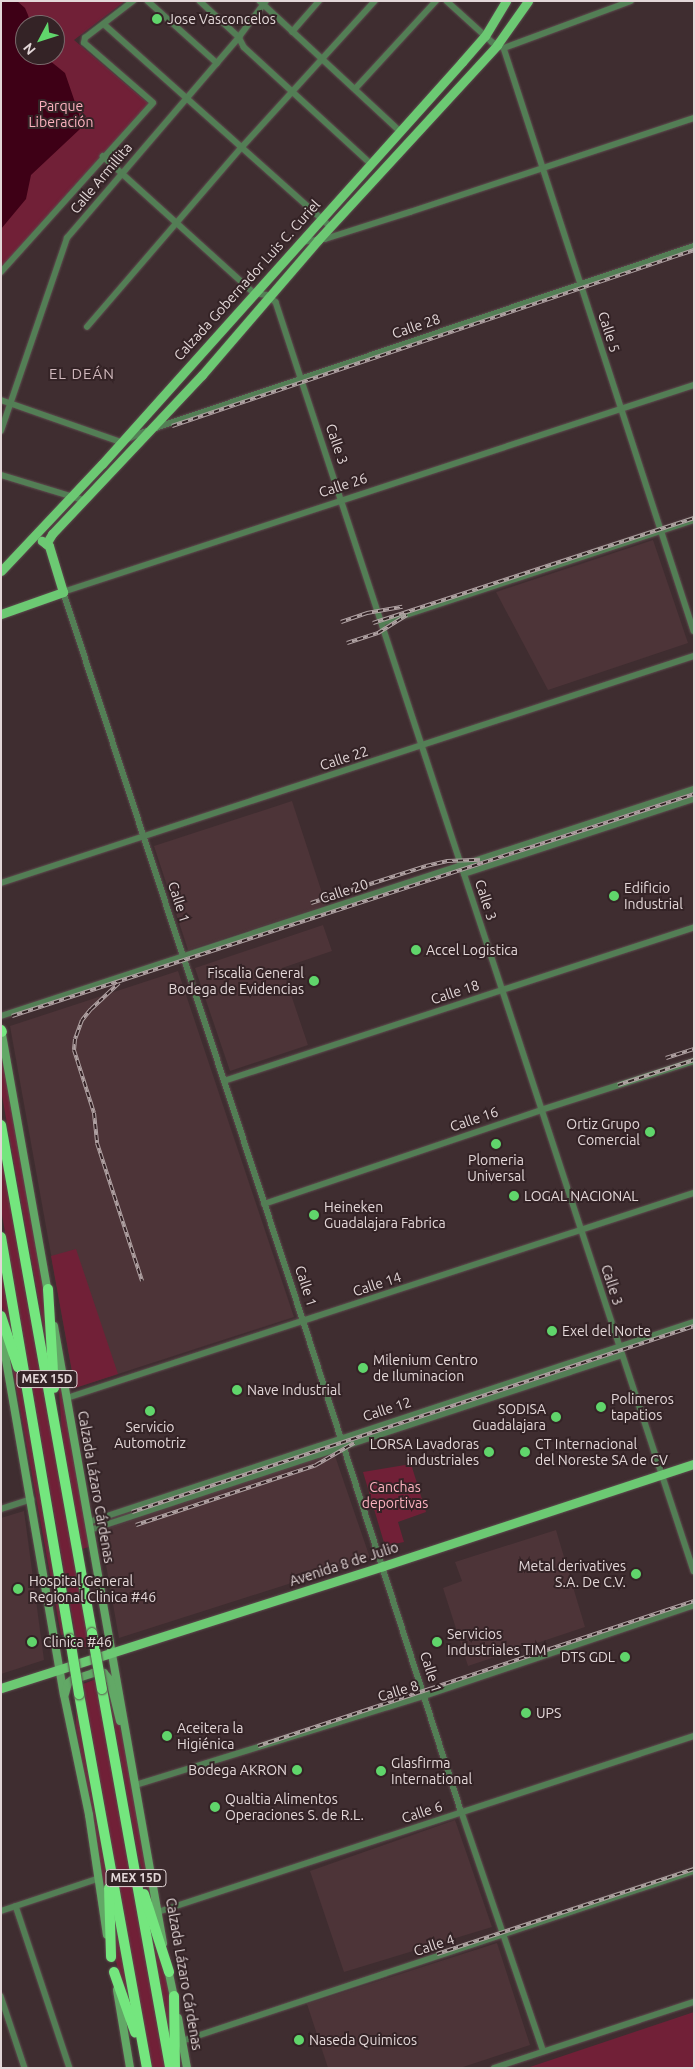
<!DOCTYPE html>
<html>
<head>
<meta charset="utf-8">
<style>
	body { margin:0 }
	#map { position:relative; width:695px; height:2069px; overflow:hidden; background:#3f2d30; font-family:Ubuntu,sans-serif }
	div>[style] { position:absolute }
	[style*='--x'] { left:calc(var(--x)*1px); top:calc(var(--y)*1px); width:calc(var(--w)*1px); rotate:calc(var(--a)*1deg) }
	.built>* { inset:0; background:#4d3438 }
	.green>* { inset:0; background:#712037 }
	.water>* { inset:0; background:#3e0016 }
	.roads { filter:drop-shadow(0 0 1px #5d4c4e) drop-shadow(0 0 1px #5d4c4e) }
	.minor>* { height:5.5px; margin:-2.75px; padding:0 2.75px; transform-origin:2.75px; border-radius:2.75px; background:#537e55 }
	.secondary>* { height:8px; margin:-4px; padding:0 4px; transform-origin:4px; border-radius:4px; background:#62a866 }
	.primary>* { height:9px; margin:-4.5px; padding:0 4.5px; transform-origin:4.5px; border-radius:4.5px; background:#6cc973 }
	.motorway>* { height:10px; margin:-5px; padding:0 5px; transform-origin:5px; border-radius:5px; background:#74e67e }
	.rail>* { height:4px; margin-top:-2px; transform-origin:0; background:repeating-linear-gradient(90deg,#342326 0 5.5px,#b0a2a3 0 11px); box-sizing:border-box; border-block:1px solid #b0a2a3 }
	.bridges { filter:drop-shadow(0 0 1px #5d4c4e) drop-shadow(0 0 1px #5d4c4e) }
	.motorway-bridge>* { height:10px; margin:-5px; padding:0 5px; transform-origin:5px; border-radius:5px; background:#74e67e }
	.dots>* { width:14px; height:14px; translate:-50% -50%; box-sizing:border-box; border:2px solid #342326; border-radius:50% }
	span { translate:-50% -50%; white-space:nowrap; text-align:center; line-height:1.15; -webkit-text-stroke:4px #342326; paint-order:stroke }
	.shield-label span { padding:1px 4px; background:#342326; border:1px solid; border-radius:4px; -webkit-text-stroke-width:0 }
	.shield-label { font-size:12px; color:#e3d7d8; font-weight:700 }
	.poi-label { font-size:14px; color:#e3d7d8 }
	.left { translate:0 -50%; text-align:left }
	.right { translate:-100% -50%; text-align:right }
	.park-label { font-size:14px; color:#fcb2bf }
	.street-label { font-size:14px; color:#e3d7d8 }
	.neighbourhood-label { font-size:15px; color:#cfb7bb; letter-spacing:1px }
	.frame { position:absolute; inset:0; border:2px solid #e3d7d8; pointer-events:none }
	.north { position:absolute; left:15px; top:15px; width:50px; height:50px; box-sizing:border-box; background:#342326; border:1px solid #7a6b6d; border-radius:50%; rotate:230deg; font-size:14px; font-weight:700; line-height:20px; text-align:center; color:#e3d7d8 }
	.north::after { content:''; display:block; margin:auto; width:18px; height:22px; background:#60d56b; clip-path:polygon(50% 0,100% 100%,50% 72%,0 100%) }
</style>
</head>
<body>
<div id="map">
	<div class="built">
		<div style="clip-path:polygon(653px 540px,688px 643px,548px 690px,496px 592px)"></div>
		<div style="clip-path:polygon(292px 801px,326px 905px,188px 950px,154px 846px)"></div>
		<div style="clip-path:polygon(323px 925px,332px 951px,282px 968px,308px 1045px,230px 1071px,195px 968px)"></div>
		<div style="clip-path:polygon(178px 971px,294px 1317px,75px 1388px,10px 1026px)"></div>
		<div style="clip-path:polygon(334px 1453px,370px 1558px,119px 1638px,100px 1531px)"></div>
		<div style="clip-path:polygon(24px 1511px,44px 1660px,1px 1674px,1px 1518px)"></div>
		<div style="clip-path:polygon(556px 1530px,585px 1627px,468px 1666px,443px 1588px,462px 1581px,455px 1562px)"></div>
		<div style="clip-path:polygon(455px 1820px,492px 1927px,344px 1972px,310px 1871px)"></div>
		<div style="clip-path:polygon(497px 1943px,530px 2045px,460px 2068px,328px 2068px,307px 2004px)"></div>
	</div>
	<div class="green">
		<div style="clip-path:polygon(evenodd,1px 1px,125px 1px,74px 40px,149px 104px,1px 270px,1px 1px,25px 25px,55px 25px,55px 55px,25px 55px,25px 25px)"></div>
		<div style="clip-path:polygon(1px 1042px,46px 1294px,50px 1365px,1px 1090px)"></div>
		<div style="clip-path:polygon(1px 1139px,90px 1645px,78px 1650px,1px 1209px)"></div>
		<div style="clip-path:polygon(76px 1249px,118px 1374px,75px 1388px,51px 1256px)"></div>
		<div style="clip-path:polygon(1px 1259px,19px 1361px,1px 1304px)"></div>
		<div style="clip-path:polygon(9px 1348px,26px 1406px,66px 1634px,61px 1635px)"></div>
		<div style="clip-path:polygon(56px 1348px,89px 1547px,82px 1549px,62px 1434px)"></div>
		<div style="clip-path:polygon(411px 1464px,426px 1512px,398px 1522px,404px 1542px,385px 1546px,363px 1472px)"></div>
		<div style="clip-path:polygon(96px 1679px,166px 2068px,151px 2068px,83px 1684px)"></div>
		<div style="clip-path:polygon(107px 1685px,126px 1747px,155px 1913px,138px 1856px)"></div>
		<div style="clip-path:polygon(76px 1691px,104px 1843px,107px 1913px,76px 1725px)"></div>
		<div style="clip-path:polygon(112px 1886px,135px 2024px,113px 1952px)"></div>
		<div style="clip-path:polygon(147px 1907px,170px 1994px,171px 2055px)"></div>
		<div style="clip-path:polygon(694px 2012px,694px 2068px,527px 2068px)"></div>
	</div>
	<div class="water">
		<div style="clip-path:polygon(1px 1px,17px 1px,25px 8px,28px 15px,31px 25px,25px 25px,25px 55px,36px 55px,42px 60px,49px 60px,65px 73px,79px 114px,80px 129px,31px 175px,26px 199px,1px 229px)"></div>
	</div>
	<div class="roads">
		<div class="minor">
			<div style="--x:148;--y:1;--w:93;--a:41.9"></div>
			<div style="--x:200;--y:1;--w:53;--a:42.7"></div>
			<div style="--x:239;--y:37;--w:11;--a:63"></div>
			<div style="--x:244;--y:47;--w:171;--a:42.6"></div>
			<div style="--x:260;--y:1;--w:191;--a:42.9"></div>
			<div style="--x:447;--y:1;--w:61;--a:42.3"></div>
			<div style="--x:492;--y:42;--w:13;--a:27"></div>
			<div style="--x:504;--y:48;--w:613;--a:71.95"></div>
			<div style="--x:104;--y:24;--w:303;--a:41.8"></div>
			<div style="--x:292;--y:32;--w:41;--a:-48.9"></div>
			<div style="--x:504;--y:48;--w:135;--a:-20.3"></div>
			<div style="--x:355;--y:89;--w:120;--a:-47.4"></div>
			<div style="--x:103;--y:156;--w:204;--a:42.2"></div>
			<div style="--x:254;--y:293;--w:13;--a:9"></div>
			<div style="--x:267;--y:295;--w:11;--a:38"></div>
			<div style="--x:276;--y:302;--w:1336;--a:71.77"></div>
			<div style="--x:300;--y:242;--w:25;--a:-7"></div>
			<div style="--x:325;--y:239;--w:89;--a:-17.6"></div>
			<div style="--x:410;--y:212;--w:299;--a:-18.3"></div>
			<div style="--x:1;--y:272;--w:227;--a:-48"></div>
			<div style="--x:153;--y:103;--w:91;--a:-139"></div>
			<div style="--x:84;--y:43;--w:5;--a:-79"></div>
			<div style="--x:85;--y:38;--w:61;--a:-37.6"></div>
			<div style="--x:87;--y:327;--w:238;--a:-49.3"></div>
			<div style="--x:242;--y:147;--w:197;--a:-47.7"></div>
			<div style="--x:1;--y:400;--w:127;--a:19.3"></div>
			<div style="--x:121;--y:442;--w:22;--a:-24"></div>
			<div style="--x:141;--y:433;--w:584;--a:-18.68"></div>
			<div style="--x:1;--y:431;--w:204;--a:-71.1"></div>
			<div style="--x:67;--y:238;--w:265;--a:-49.4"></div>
			<div style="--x:239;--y:37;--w:45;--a:-53.1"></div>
			<div style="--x:1;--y:475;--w:87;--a:16.8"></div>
			<div style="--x:382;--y:623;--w:329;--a:-18.3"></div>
			<div style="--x:464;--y:874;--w:242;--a:-18.1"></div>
			<div style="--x:1;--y:883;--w:729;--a:-18.14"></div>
			<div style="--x:1;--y:1016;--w:729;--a:-18.14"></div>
			<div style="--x:224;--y:1081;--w:495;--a:-18.1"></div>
			<div style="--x:264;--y:1204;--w:293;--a:-18.7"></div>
			<div style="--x:541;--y:1110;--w:161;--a:-17.8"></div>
			<div style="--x:67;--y:1398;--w:660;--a:-18.11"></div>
			<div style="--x:1;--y:1509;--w:32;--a:-18"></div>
			<div style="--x:89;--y:1522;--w:637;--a:-18.29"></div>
			<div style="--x:90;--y:1530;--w:560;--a:-18.21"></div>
			<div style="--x:136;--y:1785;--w:301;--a:-17.2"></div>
			<div style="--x:424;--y:1696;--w:285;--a:-18.6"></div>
			<div style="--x:16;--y:1906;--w:171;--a:71.6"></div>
			<div style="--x:1;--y:1911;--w:101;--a:-18.4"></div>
			<div style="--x:158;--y:1912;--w:564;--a:-18.18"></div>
			<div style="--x:1;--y:1996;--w:76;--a:71.6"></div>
			<div style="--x:182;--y:2041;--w:539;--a:-18.37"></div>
			<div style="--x:543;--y:2051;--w:253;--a:-108.9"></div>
			<div style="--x:461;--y:1812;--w:516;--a:-107.84"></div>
			<div style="--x:303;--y:1321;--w:767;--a:-108.22"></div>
			<div style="--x:63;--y:592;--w:664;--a:-18.16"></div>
			<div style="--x:494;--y:2068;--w:211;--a:-18.3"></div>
		</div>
		<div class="secondary">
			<div style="--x:1;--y:1029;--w:268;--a:79.9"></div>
			<div style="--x:54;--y:1326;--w:627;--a:79.98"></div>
			<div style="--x:1;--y:1331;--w:369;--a:80.2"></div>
			<div style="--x:64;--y:1695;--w:123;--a:78.2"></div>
			<div style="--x:89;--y:1815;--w:121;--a:81.5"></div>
			<div style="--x:65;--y:1694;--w:11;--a:-75"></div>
			<div style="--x:68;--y:1683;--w:5;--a:-37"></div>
			<div style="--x:72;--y:1680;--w:22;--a:-18"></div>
			<div style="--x:93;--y:1673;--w:11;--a:0"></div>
			<div style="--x:104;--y:1673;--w:9;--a:49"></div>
			<div style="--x:110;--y:1680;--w:42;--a:76.3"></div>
			<div style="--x:168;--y:1969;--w:33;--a:78"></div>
			<div style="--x:117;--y:1990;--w:79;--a:80.5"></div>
			<div style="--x:178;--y:2018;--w:51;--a:79.8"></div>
		</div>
		<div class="primary">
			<div style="--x:46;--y:544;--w:12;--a:-59"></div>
			<div style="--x:52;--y:534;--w:219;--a:-46.7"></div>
			<div style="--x:202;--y:375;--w:178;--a:-49.3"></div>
			<div style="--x:318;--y:240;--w:265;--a:-47.4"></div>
			<div style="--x:497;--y:45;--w:54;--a:-54.8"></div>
			<div style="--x:1;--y:571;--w:147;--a:-46.7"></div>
			<div style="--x:102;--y:464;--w:540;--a:-48.15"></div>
			<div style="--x:462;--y:62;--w:35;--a:-49"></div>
			<div style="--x:485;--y:36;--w:41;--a:-59"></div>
			<div style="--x:1;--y:614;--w:66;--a:-19.5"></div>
			<div style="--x:63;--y:592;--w:48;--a:-106.9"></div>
			<div style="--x:49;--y:546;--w:9;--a:-144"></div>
			<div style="--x:1;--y:1688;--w:401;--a:-17.7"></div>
			<div style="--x:383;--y:1566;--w:327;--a:-18.2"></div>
		</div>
		<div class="motorway">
			<div style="--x:1;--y:1030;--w:2;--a:63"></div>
			<div style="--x:1;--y:1125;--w:516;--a:79.84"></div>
			<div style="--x:1;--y:1237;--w:408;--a:80.3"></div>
			<div style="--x:48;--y:1289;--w:99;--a:86.5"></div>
			<div style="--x:1;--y:1316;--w:54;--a:71.6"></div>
			<div style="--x:102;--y:1689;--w:385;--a:79.8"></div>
			<div style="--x:79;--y:1694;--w:380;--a:79.7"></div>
			<div style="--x:109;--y:1888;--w:69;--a:88.3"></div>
			<div style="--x:144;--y:1894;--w:82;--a:72.2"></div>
			<div style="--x:114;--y:1972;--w:64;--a:70.7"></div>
			<div style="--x:174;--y:1996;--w:71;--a:89.2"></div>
		</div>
	</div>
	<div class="rail">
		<div style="--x:172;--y:426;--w:551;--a:-18.63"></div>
		<div style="--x:341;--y:622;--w:28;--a:-19"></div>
		<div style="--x:367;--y:613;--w:36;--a:-10"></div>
		<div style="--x:373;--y:623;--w:338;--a:-18.1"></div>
		<div style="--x:347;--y:643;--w:33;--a:-18"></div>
		<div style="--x:378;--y:633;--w:34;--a:-32"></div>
		<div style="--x:311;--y:903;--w:121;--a:-17.8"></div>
		<div style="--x:426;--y:866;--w:22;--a:-13"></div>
		<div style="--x:447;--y:861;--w:33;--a:-2"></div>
		<div style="--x:119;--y:983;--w:38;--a:137"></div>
		<div style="--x:91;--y:1009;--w:14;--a:129"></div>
		<div style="--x:82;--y:1020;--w:20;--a:110"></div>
		<div style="--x:75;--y:1039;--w:11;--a:95"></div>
		<div style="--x:74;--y:1050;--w:66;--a:72.4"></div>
		<div style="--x:94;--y:1113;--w:30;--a:84"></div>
		<div style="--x:97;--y:1143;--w:145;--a:71.9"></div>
		<div style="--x:12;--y:1016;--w:717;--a:-18.03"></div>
		<div style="--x:666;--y:1058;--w:29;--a:-18"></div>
		<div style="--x:618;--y:1085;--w:80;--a:-18.2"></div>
		<div style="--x:132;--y:1512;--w:592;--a:-18.31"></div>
		<div style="--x:136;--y:1525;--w:190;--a:-18.4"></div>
		<div style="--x:316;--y:1465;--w:44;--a:-30.1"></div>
		<div style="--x:258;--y:1746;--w:459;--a:-18.4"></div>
		<div style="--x:437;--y:1954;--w:271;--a:-18.3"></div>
	</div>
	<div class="bridges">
		<div class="motorway-bridge">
			<div style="--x:92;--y:1633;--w:57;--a:79.9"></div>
			<div style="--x:70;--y:1639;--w:56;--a:80.7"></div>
		</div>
	</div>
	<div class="dots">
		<div style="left:157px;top:19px;background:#60d56b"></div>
		<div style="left:614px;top:896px;background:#60d56b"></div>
		<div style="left:416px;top:950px;background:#60d56b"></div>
		<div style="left:314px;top:981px;background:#60d56b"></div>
		<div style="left:650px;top:1132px;background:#60d56b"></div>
		<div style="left:496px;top:1144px;background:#60d56b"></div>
		<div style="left:514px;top:1196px;background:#60d56b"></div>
		<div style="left:314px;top:1215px;background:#60d56b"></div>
		<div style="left:552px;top:1331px;background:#60d56b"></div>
		<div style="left:363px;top:1368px;background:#60d56b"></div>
		<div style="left:237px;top:1390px;background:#60d56b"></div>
		<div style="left:601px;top:1407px;background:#60d56b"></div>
		<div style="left:150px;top:1411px;background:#60d56b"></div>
		<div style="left:556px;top:1417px;background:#60d56b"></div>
		<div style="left:489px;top:1452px;background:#60d56b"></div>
		<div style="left:525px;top:1452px;background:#60d56b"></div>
		<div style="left:636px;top:1574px;background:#60d56b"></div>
		<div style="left:18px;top:1589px;background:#60d56b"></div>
		<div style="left:32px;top:1642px;background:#60d56b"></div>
		<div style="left:437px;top:1642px;background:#60d56b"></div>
		<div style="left:625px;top:1657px;background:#60d56b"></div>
		<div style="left:526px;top:1713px;background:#60d56b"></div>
		<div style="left:167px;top:1736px;background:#60d56b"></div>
		<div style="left:297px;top:1770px;background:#60d56b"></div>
		<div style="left:381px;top:1771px;background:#60d56b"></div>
		<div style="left:215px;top:1807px;background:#60d56b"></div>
		<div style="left:299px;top:2040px;background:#60d56b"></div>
	</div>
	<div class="shield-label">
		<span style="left:47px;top:1379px">MEX 15D</span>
		<span style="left:136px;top:1878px">MEX 15D</span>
	</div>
	<div class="poi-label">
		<span class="left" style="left:167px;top:19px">Jose Vasconcelos</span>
		<span class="left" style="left:624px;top:896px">Edificio<br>Industrial</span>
		<span class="left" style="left:426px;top:950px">Accel Logistica</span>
		<span class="right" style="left:304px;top:981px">Fiscalia General<br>Bodega de Evidencias</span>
		<span class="right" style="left:640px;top:1132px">Ortiz Grupo<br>Comercial</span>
		<span style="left:496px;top:1168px">Plomeria<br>Universal</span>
		<span class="left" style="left:524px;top:1196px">LOGAL NACIONAL</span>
		<span class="left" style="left:324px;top:1215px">Heineken<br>Guadalajara Fabrica</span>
		<span class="left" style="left:562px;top:1331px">Exel del Norte</span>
		<span class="left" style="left:373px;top:1368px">Milenium Centro<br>de Iluminacion</span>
		<span class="left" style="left:247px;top:1390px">Nave Industrial</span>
		<span class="left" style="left:611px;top:1407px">Polimeros<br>tapatios</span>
		<span class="right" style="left:546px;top:1417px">SODISA<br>Guadalajara</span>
		<span style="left:150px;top:1435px">Servicio<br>Automotriz</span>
		<span class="right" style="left:479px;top:1452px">LORSA Lavadoras<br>industriales</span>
		<span class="left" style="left:535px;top:1452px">CT Internacional<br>del Noreste SA de CV</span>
		<span class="right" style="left:626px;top:1574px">Metal derivatives<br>S.A. De C.V.</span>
		<span class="left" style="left:29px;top:1589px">Hospital General<br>Regional Clinica #46</span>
		<span class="left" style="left:447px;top:1642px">Servicios<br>Industriales TIM</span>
		<span class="left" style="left:43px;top:1642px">Clinica #46</span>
		<span class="right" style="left:615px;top:1657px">DTS GDL</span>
		<span class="left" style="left:536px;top:1713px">UPS</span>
		<span class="left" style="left:177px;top:1736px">Aceitera la<br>Higiénica</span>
		<span class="left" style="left:391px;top:1771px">Glasfirma<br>International</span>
		<span class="right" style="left:287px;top:1770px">Bodega AKRON</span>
		<span class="left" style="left:225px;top:1807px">Qualtia Alimentos<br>Operaciones S. de R.L.</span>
		<span class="left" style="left:309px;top:2040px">Naseda Quimicos</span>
	</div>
	<div class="park-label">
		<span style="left:61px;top:114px">Parque<br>Liberación</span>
		<span style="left:395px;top:1495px">Canchas<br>deportivas</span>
	</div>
	<div class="street-label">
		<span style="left:101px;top:178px;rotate:-50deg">Calle Armillita</span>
		<span style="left:247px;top:280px;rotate:-48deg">Calzada Gobernador Luis C. Curiel</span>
		<span style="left:416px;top:326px;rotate:-19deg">Calle 28</span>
		<span style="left:609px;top:332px;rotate:72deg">Calle 5</span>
		<span style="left:337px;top:444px;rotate:71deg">Calle 3</span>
		<span style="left:343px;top:485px;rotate:-18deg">Calle 26</span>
		<span style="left:344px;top:758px;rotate:-18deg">Calle 22</span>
		<span style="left:344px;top:891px;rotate:-18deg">Calle 20</span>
		<span style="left:486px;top:900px;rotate:72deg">Calle 3</span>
		<span style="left:179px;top:902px;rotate:72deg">Calle 1</span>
		<span style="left:455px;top:992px;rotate:-18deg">Calle 18</span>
		<span style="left:474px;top:1119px;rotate:-19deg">Calle 16</span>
		<span style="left:377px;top:1284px;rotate:-18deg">Calle 14</span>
		<span style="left:612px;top:1285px;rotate:72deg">Calle 3</span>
		<span style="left:306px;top:1286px;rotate:72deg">Calle 1</span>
		<span style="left:387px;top:1409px;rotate:-18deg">Calle 12</span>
		<span style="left:96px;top:1487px;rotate:80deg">Calzada Lázaro Cárdenas</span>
		<span style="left:344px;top:1564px;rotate:-18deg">Avenida 8 de Julio</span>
		<span style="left:431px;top:1672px;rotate:72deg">Calle 1</span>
		<span style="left:398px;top:1691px;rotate:-17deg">Calle 8</span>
		<span style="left:422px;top:1812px;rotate:-18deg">Calle 6</span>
		<span style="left:434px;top:1945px;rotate:-18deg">Calle 4</span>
		<span style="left:184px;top:1974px;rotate:80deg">Calzada Lázaro Cárdenas</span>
	</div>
	<div class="neighbourhood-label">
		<span style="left:82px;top:374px">EL DEÁN</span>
	</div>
	<div class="frame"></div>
	<div class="north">N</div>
</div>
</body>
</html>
